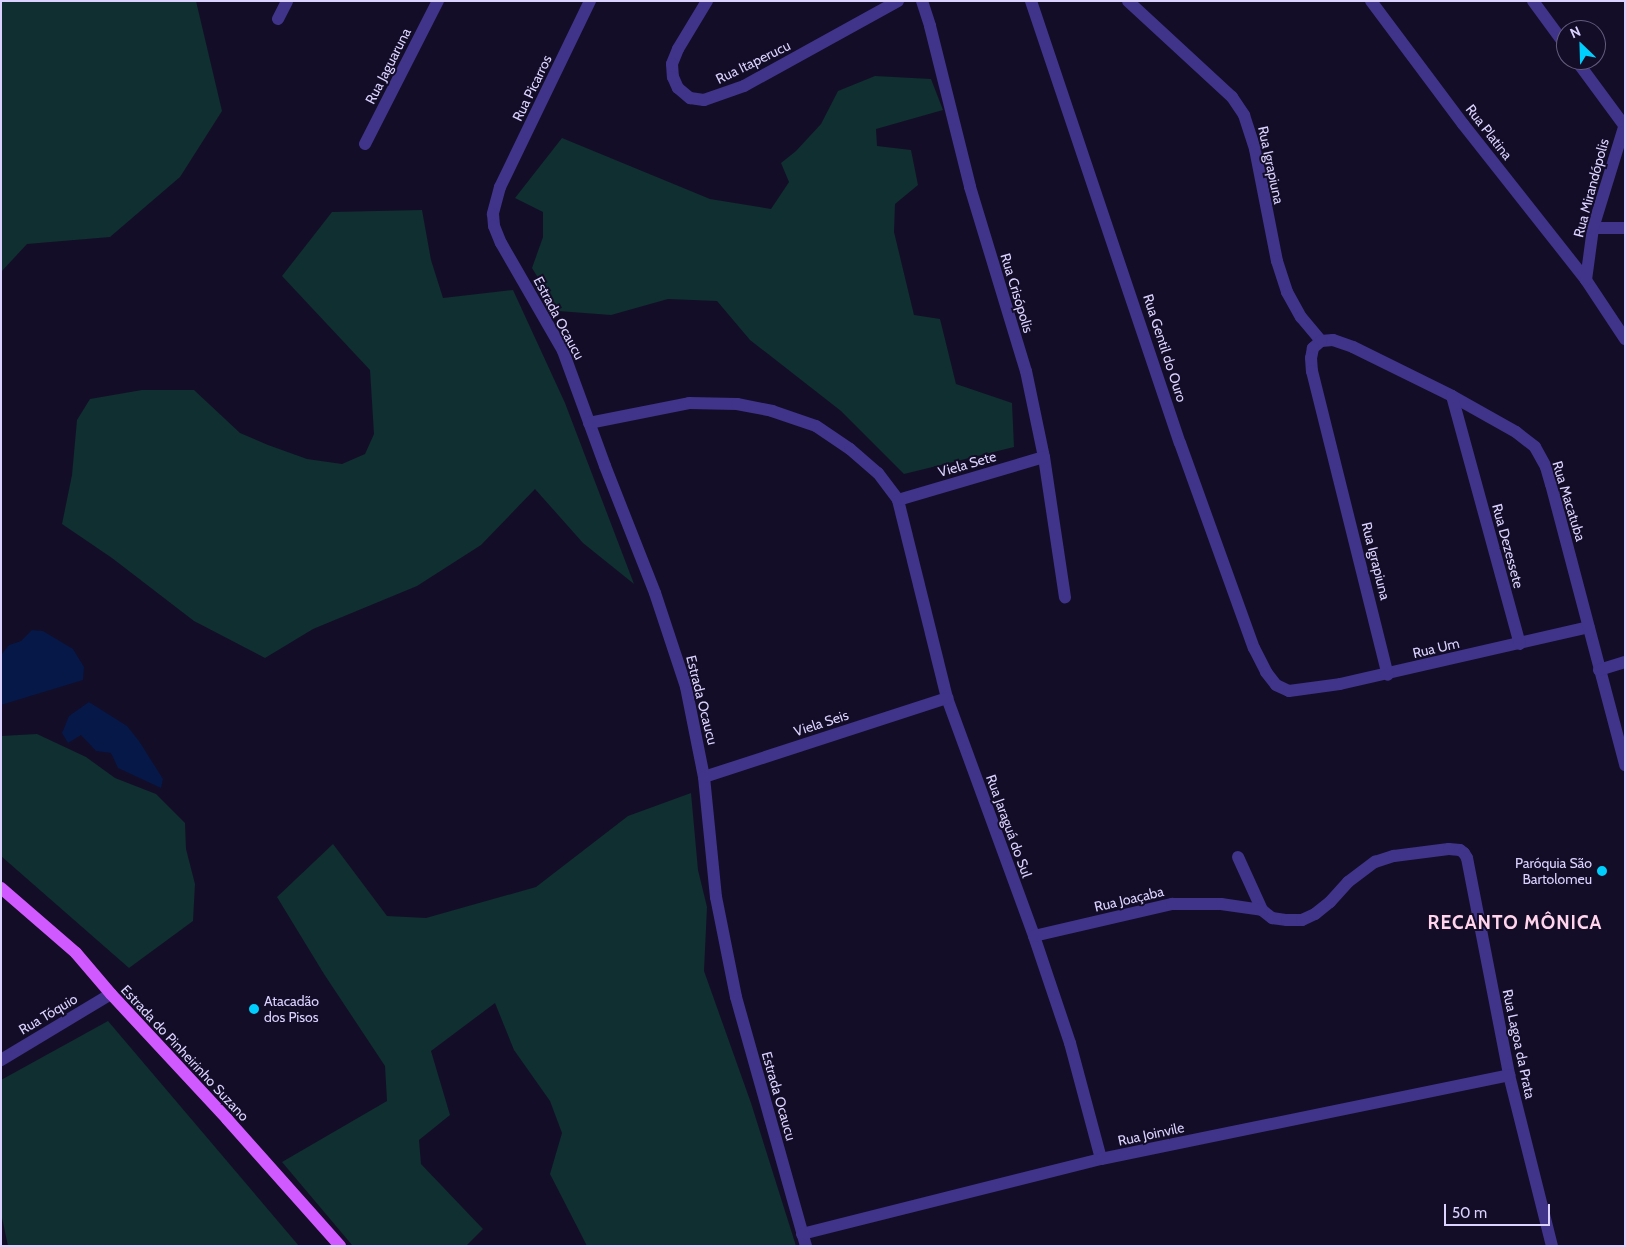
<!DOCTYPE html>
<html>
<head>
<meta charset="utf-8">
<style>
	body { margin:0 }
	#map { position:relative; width:1626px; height:1247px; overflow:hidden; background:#140d27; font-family:Cabin,sans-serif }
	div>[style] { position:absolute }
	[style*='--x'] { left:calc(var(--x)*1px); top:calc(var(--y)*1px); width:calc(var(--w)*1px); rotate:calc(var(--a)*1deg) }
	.green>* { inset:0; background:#0f2f31 }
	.water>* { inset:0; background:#051847 }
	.minor>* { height:12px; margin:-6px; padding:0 6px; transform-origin:6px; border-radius:6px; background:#3f348a }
	.major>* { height:12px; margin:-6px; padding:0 6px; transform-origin:6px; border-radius:6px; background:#d059ff }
	.dots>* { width:14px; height:14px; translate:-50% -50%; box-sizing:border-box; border:2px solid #140d27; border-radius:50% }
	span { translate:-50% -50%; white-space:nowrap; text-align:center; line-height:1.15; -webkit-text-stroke:4px #140d27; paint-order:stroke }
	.street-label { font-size:14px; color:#dbd2ff }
	.poi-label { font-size:14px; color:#dbd2ff }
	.right { translate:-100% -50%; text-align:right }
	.left { translate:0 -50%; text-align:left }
	.district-label { font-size:19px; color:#ffd4ec; font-weight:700; letter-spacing:1px }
	.frame { position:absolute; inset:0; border:2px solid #dbd2ff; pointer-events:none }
	.north { position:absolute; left:1556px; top:20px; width:50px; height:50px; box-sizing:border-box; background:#140d27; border:1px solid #645c7d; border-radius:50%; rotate:336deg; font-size:14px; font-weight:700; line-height:20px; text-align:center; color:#dbd2ff }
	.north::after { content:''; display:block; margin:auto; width:18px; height:22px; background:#00cefd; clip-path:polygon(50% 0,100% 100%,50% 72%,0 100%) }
	.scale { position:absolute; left:1444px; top:1204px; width:106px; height:22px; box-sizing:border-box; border:2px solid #dbd2ff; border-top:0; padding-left:6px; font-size:15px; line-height:18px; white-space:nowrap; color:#dbd2ff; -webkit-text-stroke:4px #140d27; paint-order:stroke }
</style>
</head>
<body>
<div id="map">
	<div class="green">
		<div style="clip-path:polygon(1px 1px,196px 1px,222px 111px,180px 177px,110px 237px,27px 244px,1px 272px)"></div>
		<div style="clip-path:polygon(875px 76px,931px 79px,943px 110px,876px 129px,877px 146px,911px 150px,918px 185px,895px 204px,894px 232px,914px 315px,940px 319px,956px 384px,1012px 403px,1014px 447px,904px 474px,841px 411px,750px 340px,717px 301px,668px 299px,611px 315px,558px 311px,532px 268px,543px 237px,543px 212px,515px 198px,562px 138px,710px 199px,771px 209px,789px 182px,781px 163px,796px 151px,821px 124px,838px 91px)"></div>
		<div style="clip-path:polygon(422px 210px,431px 260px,443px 298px,513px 290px,565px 403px,634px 584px,583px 543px,535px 489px,481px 545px,417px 586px,313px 629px,265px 658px,194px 621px,112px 558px,62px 524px,72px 475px,77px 420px,90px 399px,142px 390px,194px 390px,240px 433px,268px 445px,307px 459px,342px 464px,365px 454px,374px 434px,370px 370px,282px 276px,332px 212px)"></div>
		<div style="clip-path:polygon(37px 734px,86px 757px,115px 778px,156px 794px,185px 823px,186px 849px,195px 884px,193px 921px,129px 968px,1px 856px,1px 736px)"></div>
		<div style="clip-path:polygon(691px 793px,698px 870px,707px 907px,704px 971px,751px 1103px,796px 1246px,587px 1246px,550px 1174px,562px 1133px,550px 1101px,514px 1050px,495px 1003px,431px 1051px,450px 1115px,419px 1140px,421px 1164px,483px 1229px,466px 1246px,352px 1245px,282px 1162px,387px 1101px,385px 1066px,324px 974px,277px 897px,333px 844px,387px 916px,426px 918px,536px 887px,628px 816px)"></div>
		<div style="clip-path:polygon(108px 1021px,299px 1246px,8px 1246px,1px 1213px,1px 1080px)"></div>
	</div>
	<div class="water">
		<div style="clip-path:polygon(32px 630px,43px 631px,73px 649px,84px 667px,83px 680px,1px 705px,1px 655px,9px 645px,21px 641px)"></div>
		<div style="clip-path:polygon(89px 702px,127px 726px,139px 741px,163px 779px,161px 788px,118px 768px,111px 753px,96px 751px,81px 735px,68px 743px,62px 733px,69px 716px)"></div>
	</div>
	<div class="minor">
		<div style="--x:590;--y:1;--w:207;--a:115.8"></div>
		<div style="--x:500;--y:187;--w:28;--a:105"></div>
		<div style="--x:493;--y:214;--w:12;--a:85"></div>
		<div style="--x:494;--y:226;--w:18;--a:68"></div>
		<div style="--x:501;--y:243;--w:125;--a:60.1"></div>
		<div style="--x:563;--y:351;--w:122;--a:69.9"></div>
		<div style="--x:605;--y:466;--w:136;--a:68.5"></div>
		<div style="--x:655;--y:593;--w:99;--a:71.7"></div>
		<div style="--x:686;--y:687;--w:92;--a:78.7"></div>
		<div style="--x:704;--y:777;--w:121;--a:84.3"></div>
		<div style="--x:716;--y:897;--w:102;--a:78.7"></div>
		<div style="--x:736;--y:997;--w:259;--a:74.3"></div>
		<div style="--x:707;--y:1;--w:56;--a:121.1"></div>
		<div style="--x:678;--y:49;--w:16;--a:112"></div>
		<div style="--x:672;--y:64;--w:13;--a:86"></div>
		<div style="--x:673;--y:77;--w:12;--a:66"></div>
		<div style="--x:678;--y:88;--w:16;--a:40"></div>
		<div style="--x:690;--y:98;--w:14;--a:8"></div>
		<div style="--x:704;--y:100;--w:42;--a:-19.3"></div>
		<div style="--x:744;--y:86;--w:176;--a:-28.9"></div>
		<div style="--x:922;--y:1;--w:26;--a:72"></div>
		<div style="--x:930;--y:26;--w:166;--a:76"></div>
		<div style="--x:970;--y:187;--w:192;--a:73.1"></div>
		<div style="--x:1026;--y:371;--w:88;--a:78.2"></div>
		<div style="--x:1044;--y:457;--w:142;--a:81.5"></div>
		<div style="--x:1031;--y:1;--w:466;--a:71.4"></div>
		<div style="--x:1180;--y:443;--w:218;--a:70.2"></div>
		<div style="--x:1254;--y:648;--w:27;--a:63"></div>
		<div style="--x:1266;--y:672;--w:16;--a:52"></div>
		<div style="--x:1276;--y:685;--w:14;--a:25"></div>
		<div style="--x:1289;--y:691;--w:51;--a:-7.8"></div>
		<div style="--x:1340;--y:684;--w:255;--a:-12.9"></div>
		<div style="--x:1128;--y:1;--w:142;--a:42.7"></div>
		<div style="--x:1232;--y:97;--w:22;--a:56"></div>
		<div style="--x:1244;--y:115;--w:36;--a:72"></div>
		<div style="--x:1255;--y:149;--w:114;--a:78.9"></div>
		<div style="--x:1277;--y:261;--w:33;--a:72"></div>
		<div style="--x:1287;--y:292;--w:29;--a:61"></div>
		<div style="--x:1301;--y:317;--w:31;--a:50"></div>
		<div style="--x:1321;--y:341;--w:12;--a:-5"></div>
		<div style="--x:1333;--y:340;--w:21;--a:19"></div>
		<div style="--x:1353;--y:347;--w:110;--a:26.3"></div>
		<div style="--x:1452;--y:396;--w:73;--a:29.4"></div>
		<div style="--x:1516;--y:432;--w:24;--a:38"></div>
		<div style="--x:1535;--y:447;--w:23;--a:61"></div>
		<div style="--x:1546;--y:467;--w:18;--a:74"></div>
		<div style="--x:1551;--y:484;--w:291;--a:75.2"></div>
		<div style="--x:1371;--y:1;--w:154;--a:53.2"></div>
		<div style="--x:1463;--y:124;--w:199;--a:51.7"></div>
		<div style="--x:1586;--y:280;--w:71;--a:56.5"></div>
		<div style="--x:1533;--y:1;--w:56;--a:53.7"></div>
		<div style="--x:278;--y:19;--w:20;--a:-63"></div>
		<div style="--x:1576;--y:60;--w:81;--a:53.6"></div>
		<div style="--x:365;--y:144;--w:161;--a:-63"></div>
		<div style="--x:1593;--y:228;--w:32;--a:0"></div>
		<div style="--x:1586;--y:280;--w:52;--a:-82.3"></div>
		<div style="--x:1593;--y:228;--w:109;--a:-72.9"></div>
		<div style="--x:1321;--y:341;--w:11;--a:139"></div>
		<div style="--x:1313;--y:348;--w:10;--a:101"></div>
		<div style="--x:1311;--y:358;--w:13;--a:86"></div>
		<div style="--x:1312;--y:371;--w:313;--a:76"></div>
		<div style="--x:1452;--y:396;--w:257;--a:74.7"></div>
		<div style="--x:589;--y:423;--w:102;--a:-11.3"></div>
		<div style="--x:689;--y:403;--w:48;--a:1.2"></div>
		<div style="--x:737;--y:404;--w:36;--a:11"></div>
		<div style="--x:772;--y:411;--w:46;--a:18.8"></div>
		<div style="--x:816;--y:426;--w:41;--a:34.1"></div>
		<div style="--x:850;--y:449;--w:37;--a:41"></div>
		<div style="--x:878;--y:473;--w:34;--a:53"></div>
		<div style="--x:898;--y:500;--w:204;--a:76.1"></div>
		<div style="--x:947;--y:698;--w:253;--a:69.9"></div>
		<div style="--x:1034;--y:936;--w:113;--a:71.4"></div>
		<div style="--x:1070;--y:1043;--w:120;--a:75"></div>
		<div style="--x:898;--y:500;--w:152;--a:-16.4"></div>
		<div style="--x:1599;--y:670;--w:27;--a:-17"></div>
		<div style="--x:704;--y:777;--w:256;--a:-18"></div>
		<div style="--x:1238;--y:857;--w:58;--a:65.6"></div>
		<div style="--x:1262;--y:910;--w:13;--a:39"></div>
		<div style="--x:1272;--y:918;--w:15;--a:8"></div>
		<div style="--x:1287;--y:920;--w:15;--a:0"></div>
		<div style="--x:1302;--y:920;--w:14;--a:-25"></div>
		<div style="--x:1315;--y:914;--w:19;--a:-39"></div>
		<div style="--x:1330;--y:902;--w:27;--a:-48"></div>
		<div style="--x:1348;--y:882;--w:34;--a:-37"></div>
		<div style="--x:1375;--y:862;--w:20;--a:-18"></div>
		<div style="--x:1394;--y:856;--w:55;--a:-7.3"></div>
		<div style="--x:1449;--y:849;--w:11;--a:5"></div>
		<div style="--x:1460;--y:850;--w:5;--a:37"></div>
		<div style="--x:1464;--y:853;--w:6;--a:59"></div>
		<div style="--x:1467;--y:858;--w:221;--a:79"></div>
		<div style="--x:1509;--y:1075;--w:176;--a:75.9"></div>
		<div style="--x:1034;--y:936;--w:142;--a:-13.1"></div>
		<div style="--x:1172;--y:904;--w:49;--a:0"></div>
		<div style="--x:1221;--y:904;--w:41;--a:8.3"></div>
		<div style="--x:1;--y:1060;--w:128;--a:-31"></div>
		<div style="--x:802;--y:1234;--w:308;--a:-14.1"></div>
		<div style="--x:1101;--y:1159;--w:417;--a:-11.6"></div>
	</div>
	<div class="major">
		<div style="--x:1;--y:888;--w:99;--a:40.9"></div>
		<div style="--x:76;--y:953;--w:54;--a:49.5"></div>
		<div style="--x:111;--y:994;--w:171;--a:47.1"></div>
		<div style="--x:227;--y:1119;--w:170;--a:48.3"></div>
	</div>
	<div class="dots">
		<div style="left:1602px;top:871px;background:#00cefd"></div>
		<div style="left:254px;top:1009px;background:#00cefd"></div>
	</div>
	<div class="street-label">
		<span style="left:753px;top:62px;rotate:-26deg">Rua Itaperucu</span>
		<span style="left:388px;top:66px;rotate:-63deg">Rua Jaguaruna</span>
		<span style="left:532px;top:88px;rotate:-64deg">Rua Picarros</span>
		<span style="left:1489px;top:132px;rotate:52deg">Rua Platina</span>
		<span style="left:1271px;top:165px;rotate:78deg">Rua Igrapiuna</span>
		<span style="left:1591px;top:188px;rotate:-75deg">Rua Mirandópolis</span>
		<span style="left:1017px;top:293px;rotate:73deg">Rua Crisópolis</span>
		<span style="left:559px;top:318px;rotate:62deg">Estrada Ocaucu</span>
		<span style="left:1165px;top:348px;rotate:72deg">Rua Gentil do Ouro</span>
		<span style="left:967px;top:464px;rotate:-16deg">Viela Sete</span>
		<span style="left:1569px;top:501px;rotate:73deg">Rua Macatuba</span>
		<span style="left:1508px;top:546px;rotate:75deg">Rua Dezessete</span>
		<span style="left:1376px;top:561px;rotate:76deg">Rua Igrapiuna</span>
		<span style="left:1436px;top:648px;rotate:-13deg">Rua Um</span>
		<span style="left:702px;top:700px;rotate:76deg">Estrada Ocaucu</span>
		<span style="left:821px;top:723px;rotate:-18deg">Viela Seis</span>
		<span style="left:1009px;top:826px;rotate:70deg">Rua Jaraguá do Sul</span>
		<span style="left:1129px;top:899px;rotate:-13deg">Rua Joaçaba</span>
		<span style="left:48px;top:1014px;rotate:-31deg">Rua Tóquio</span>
		<span style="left:1519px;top:1044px;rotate:78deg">Rua Lagoa da Prata</span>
		<span style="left:185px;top:1053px;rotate:47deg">Estrada do Pinheirinho Suzano</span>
		<span style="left:779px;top:1096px;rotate:74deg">Estrada Ocaucu</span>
		<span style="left:1151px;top:1134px;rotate:-12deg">Rua Joinvile</span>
	</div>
	<div class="poi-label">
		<span class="right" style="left:1592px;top:871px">Paróquia São<br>Bartolomeu</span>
		<span class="left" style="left:264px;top:1009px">Atacadão<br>dos Pisos</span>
	</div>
	<div class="district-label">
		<span style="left:1515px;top:923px">RECANTO MÔNICA</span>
	</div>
	<div class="frame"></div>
	<div class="north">N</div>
	<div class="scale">50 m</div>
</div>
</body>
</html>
